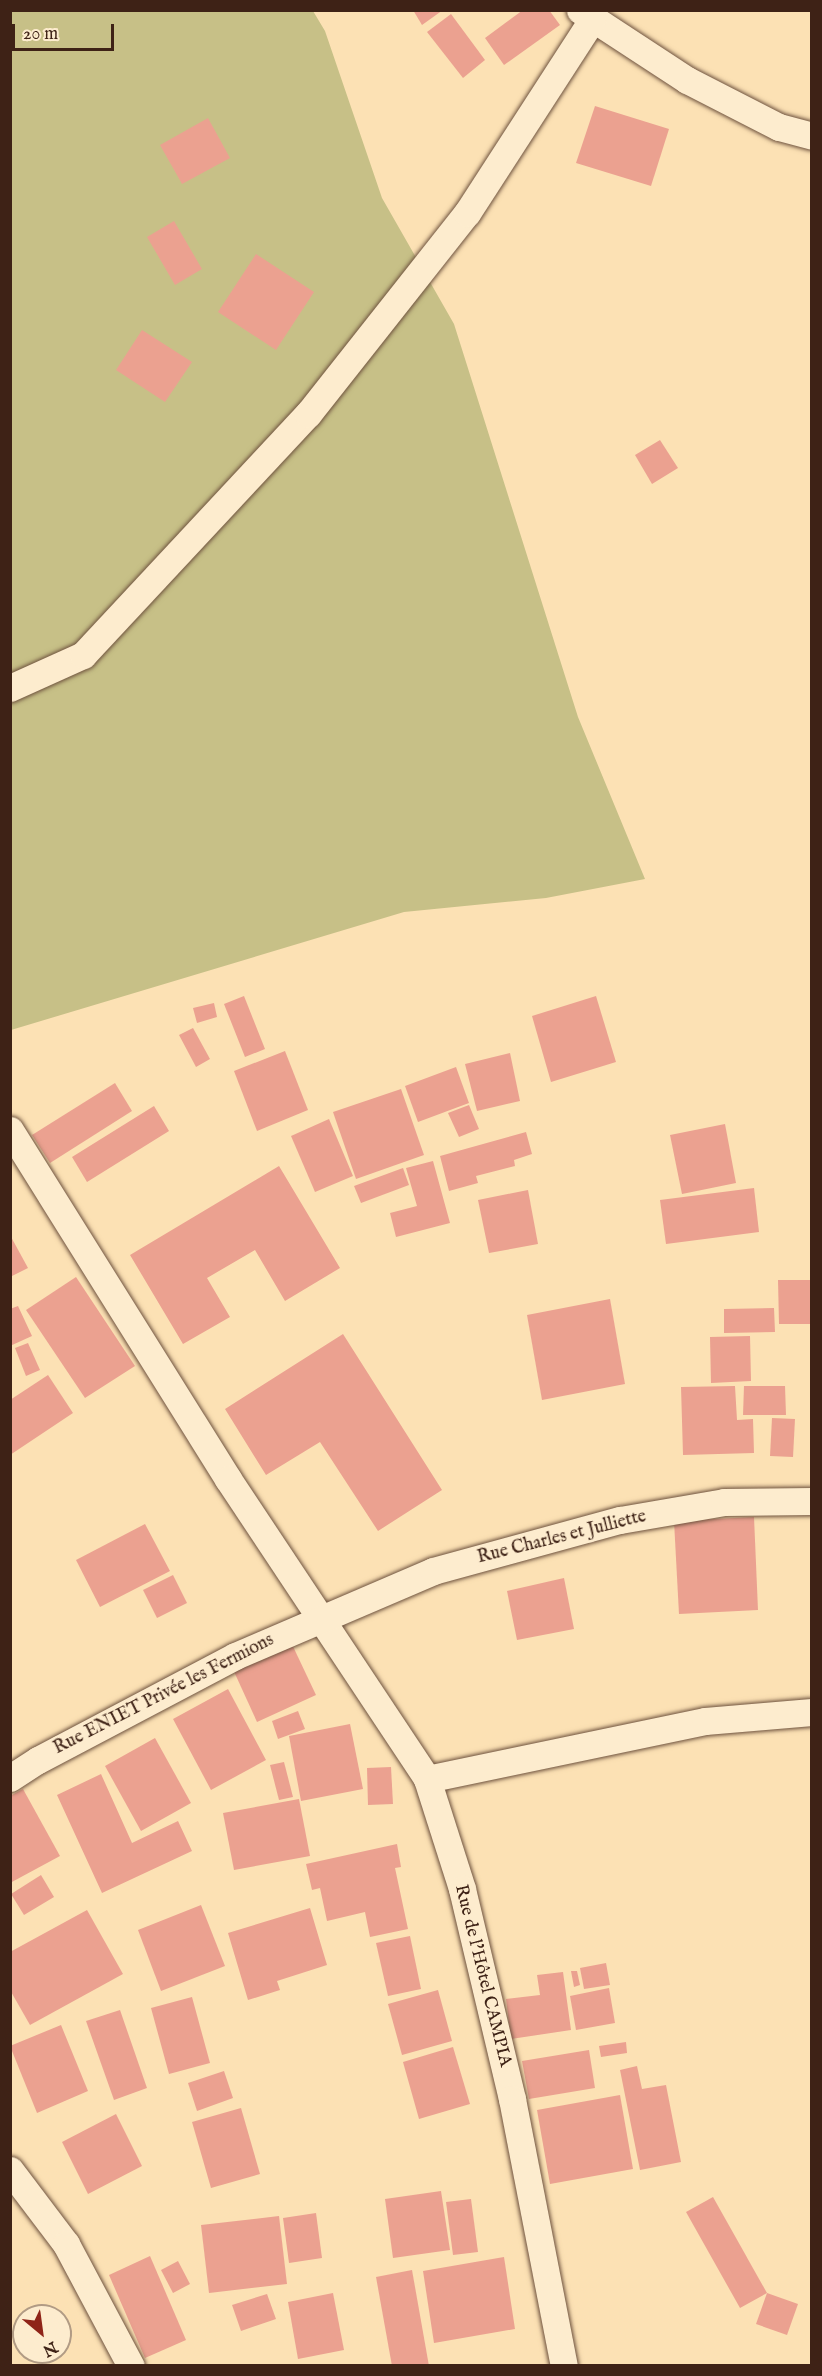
<!DOCTYPE html>
<html>
<head>
<meta charset="utf-8">
<style>
	body { margin:0 }
	#map { position:relative; width:822px; height:2376px; overflow:hidden; background:#fce1b4; font-family:"IM FELL English",serif }
	div>[style] { position:absolute }
	[style*='--x'] { left:calc(var(--x)*1px); top:calc(var(--y)*1px); width:calc(var(--w)*1px); rotate:calc(var(--a)*1deg) }
	.green>* { inset:0; background:#c7c087 }
	.building>* { inset:0; background:#eba190 }
	.roads { filter:drop-shadow(0 0 2px #6e523e) drop-shadow(0 0 2px #6e523e) }
	.street>* { height:27px; margin:-13.5px; padding:0 13.5px; transform-origin:13.5px; border-radius:13.5px; background:#fdecce }
	span { translate:-50% -50%; white-space:nowrap; text-align:center; line-height:1.15; -webkit-text-stroke:4.5px #fdecce; paint-order:stroke }
	.street-label { font-size:18px; color:#3e2216 }
	.frame { position:absolute; inset:0; border:12px solid #3e2216; pointer-events:none }
	.north { position:absolute; left:12px; top:2304px; width:60px; height:60px; box-sizing:border-box; background:#fdecce; border:2px solid #b19b84; border-radius:50%; rotate:151deg; font-size:16px; font-weight:700; line-height:24px; text-align:center; color:#3e2216 }
	.north::after { content:''; display:block; margin:auto; width:21px; height:27px; background:#8f2418; clip-path:polygon(50% 0,100% 100%,50% 72%,0 100%) }
	.scale { position:absolute; left:12px; top:24px; width:102px; height:27px; box-sizing:border-box; border:3px solid #3e2216; border-top:0; padding-left:8px; font-size:18px; line-height:21px; white-space:nowrap; color:#3e2216; -webkit-text-stroke:4px #fdecce; paint-order:stroke }
</style>
</head>
<body>
<div id="map">
	<div class="green">
		<div style="clip-path:polygon(11px 11px,313px 11px,325px 31px,382px 198px,454px 324px,578px 717px,645px 879px,546px 898px,404px 912px,11px 1030px)"></div>
	</div>
	<div class="building">
		<div style="clip-path:polygon(413px 10px,443px 10px,422px 25px)"></div>
		<div style="clip-path:polygon(523px 10px,549px 10px,560px 25px,504px 65px,485px 38px)"></div>
		<div style="clip-path:polygon(451px 14px,485px 60px,463px 78px,427px 32px)"></div>
		<div style="clip-path:polygon(595px 106px,669px 129px,651px 186px,576px 163px)"></div>
		<div style="clip-path:polygon(208px 118px,230px 158px,182px 184px,160px 145px)"></div>
		<div style="clip-path:polygon(174px 221px,202px 269px,175px 285px,147px 237px)"></div>
		<div style="clip-path:polygon(256px 254px,314px 292px,276px 350px,218px 312px)"></div>
		<div style="clip-path:polygon(142px 330px,192px 362px,165px 402px,116px 370px)"></div>
		<div style="clip-path:polygon(660px 440px,678px 468px,652px 484px,635px 455px)"></div>
		<div style="clip-path:polygon(244px 996px,265px 1049px,245px 1057px,224px 1004px)"></div>
		<div style="clip-path:polygon(596px 996px,616px 1062px,551px 1082px,532px 1016px)"></div>
		<div style="clip-path:polygon(214px 1003px,217px 1017px,197px 1023px,193px 1008px)"></div>
		<div style="clip-path:polygon(193px 1028px,210px 1059px,196px 1067px,179px 1035px)"></div>
		<div style="clip-path:polygon(285px 1051px,308px 1110px,257px 1131px,234px 1071px)"></div>
		<div style="clip-path:polygon(510px 1053px,520px 1101px,477px 1111px,465px 1064px)"></div>
		<div style="clip-path:polygon(456px 1067px,469px 1103px,418px 1122px,405px 1086px)"></div>
		<div style="clip-path:polygon(115px 1083px,132px 1111px,50px 1163px,32px 1135px)"></div>
		<div style="clip-path:polygon(401px 1089px,424px 1155px,356px 1179px,333px 1112px)"></div>
		<div style="clip-path:polygon(469px 1105px,479px 1129px,459px 1137px,448px 1113px)"></div>
		<div style="clip-path:polygon(154px 1106px,169px 1131px,87px 1182px,72px 1157px)"></div>
		<div style="clip-path:polygon(329px 1119px,353px 1176px,315px 1192px,291px 1136px)"></div>
		<div style="clip-path:polygon(725px 1124px,736px 1183px,682px 1194px,670px 1135px)"></div>
		<div style="clip-path:polygon(526px 1132px,532px 1154px,514px 1160px,515px 1166px,476px 1176px,478px 1183px,449px 1191px,440px 1156px)"></div>
		<div style="clip-path:polygon(433px 1161px,450px 1223px,396px 1237px,390px 1213px,417px 1206px,406px 1168px)"></div>
		<div style="clip-path:polygon(279px 1166px,340px 1268px,285px 1301px,255px 1250px,207px 1278px,230px 1317px,183px 1344px,130px 1255px)"></div>
		<div style="clip-path:polygon(403px 1168px,409px 1185px,361px 1203px,354px 1186px)"></div>
		<div style="clip-path:polygon(754px 1188px,759px 1232px,666px 1244px,660px 1200px)"></div>
		<div style="clip-path:polygon(528px 1190px,538px 1244px,489px 1253px,478px 1200px)"></div>
		<div style="clip-path:polygon(10px 1235px,28px 1268px,10px 1277px)"></div>
		<div style="clip-path:polygon(76px 1277px,135px 1366px,85px 1398px,26px 1310px)"></div>
		<div style="clip-path:polygon(778px 1280px,812px 1280px,812px 1324px,779px 1324px)"></div>
		<div style="clip-path:polygon(610px 1299px,625px 1384px,542px 1400px,527px 1315px)"></div>
		<div style="clip-path:polygon(18px 1306px,32px 1336px,10px 1346px,10px 1309px)"></div>
		<div style="clip-path:polygon(774px 1308px,775px 1332px,724px 1333px,724px 1309px)"></div>
		<div style="clip-path:polygon(343px 1334px,442px 1490px,378px 1531px,320px 1442px,266px 1475px,225px 1409px)"></div>
		<div style="clip-path:polygon(750px 1336px,751px 1381px,711px 1383px,710px 1337px)"></div>
		<div style="clip-path:polygon(28px 1343px,40px 1370px,26px 1376px,15px 1348px)"></div>
		<div style="clip-path:polygon(48px 1375px,73px 1413px,10px 1455px,10px 1400px)"></div>
		<div style="clip-path:polygon(735px 1386px,737px 1420px,753px 1419px,754px 1453px,683px 1455px,681px 1387px)"></div>
		<div style="clip-path:polygon(744px 1386px,785px 1386px,786px 1415px,743px 1415px)"></div>
		<div style="clip-path:polygon(772px 1418px,795px 1419px,793px 1457px,770px 1456px)"></div>
		<div style="clip-path:polygon(754px 1517px,758px 1610px,679px 1614px,674px 1521px)"></div>
		<div style="clip-path:polygon(145px 1524px,170px 1571px,100px 1607px,76px 1560px)"></div>
		<div style="clip-path:polygon(173px 1575px,187px 1603px,157px 1618px,143px 1590px)"></div>
		<div style="clip-path:polygon(564px 1578px,574px 1629px,517px 1640px,507px 1591px)"></div>
		<div style="clip-path:polygon(289px 1638px,316px 1695px,257px 1722px,231px 1665px)"></div>
		<div style="clip-path:polygon(228px 1689px,266px 1760px,211px 1790px,173px 1719px)"></div>
		<div style="clip-path:polygon(298px 1711px,305px 1729px,278px 1739px,272px 1721px)"></div>
		<div style="clip-path:polygon(350px 1724px,363px 1789px,301px 1801px,289px 1736px)"></div>
		<div style="clip-path:polygon(155px 1738px,191px 1803px,141px 1831px,105px 1766px)"></div>
		<div style="clip-path:polygon(284px 1762px,293px 1797px,279px 1800px,270px 1765px)"></div>
		<div style="clip-path:polygon(391px 1767px,393px 1804px,368px 1805px,367px 1768px)"></div>
		<div style="clip-path:polygon(101px 1774px,132px 1843px,178px 1821px,192px 1851px,102px 1893px,57px 1795px)"></div>
		<div style="clip-path:polygon(23px 1789px,60px 1856px,10px 1883px,10px 1796px)"></div>
		<div style="clip-path:polygon(299px 1799px,310px 1856px,234px 1870px,223px 1813px)"></div>
		<div style="clip-path:polygon(397px 1844px,401px 1867px,395px 1868px,408px 1929px,370px 1937px,365px 1912px,327px 1921px,320px 1888px,312px 1890px,306px 1864px)"></div>
		<div style="clip-path:polygon(41px 1875px,54px 1897px,24px 1915px,11px 1894px)"></div>
		<div style="clip-path:polygon(201px 1905px,225px 1966px,161px 1991px,138px 1930px)"></div>
		<div style="clip-path:polygon(310px 1908px,327px 1965px,277px 1981px,280px 1990px,248px 2000px,228px 1933px)"></div>
		<div style="clip-path:polygon(87px 1910px,123px 1974px,30px 2025px,10px 1990px,10px 1952px)"></div>
		<div style="clip-path:polygon(410px 1936px,421px 1989px,388px 1996px,376px 1943px)"></div>
		<div style="clip-path:polygon(606px 1963px,610px 1985px,584px 1989px,580px 1968px)"></div>
		<div style="clip-path:polygon(571px 1971px,577px 1971px,580px 1985px,574px 1987px)"></div>
		<div style="clip-path:polygon(563px 1972px,571px 2030px,511px 2039px,506px 1999px,540px 1995px,537px 1975px)"></div>
		<div style="clip-path:polygon(609px 1988px,615px 2023px,576px 2030px,570px 1996px)"></div>
		<div style="clip-path:polygon(438px 1990px,452px 2041px,402px 2055px,388px 2004px)"></div>
		<div style="clip-path:polygon(192px 1997px,210px 2063px,169px 2074px,151px 2008px)"></div>
		<div style="clip-path:polygon(120px 2010px,147px 2088px,114px 2100px,86px 2021px)"></div>
		<div style="clip-path:polygon(61px 2025px,88px 2091px,37px 2113px,10px 2046px)"></div>
		<div style="clip-path:polygon(626px 2042px,627px 2053px,601px 2057px,599px 2046px)"></div>
		<div style="clip-path:polygon(453px 2047px,470px 2104px,419px 2119px,403px 2062px)"></div>
		<div style="clip-path:polygon(589px 2050px,595px 2088px,529px 2099px,522px 2061px)"></div>
		<div style="clip-path:polygon(637px 2066px,642px 2089px,666px 2085px,681px 2162px,640px 2170px,620px 2070px)"></div>
		<div style="clip-path:polygon(224px 2071px,233px 2098px,197px 2111px,188px 2083px)"></div>
		<div style="clip-path:polygon(620px 2095px,633px 2169px,550px 2184px,537px 2110px)"></div>
		<div style="clip-path:polygon(241px 2108px,260px 2174px,211px 2188px,192px 2122px)"></div>
		<div style="clip-path:polygon(116px 2114px,142px 2166px,88px 2194px,62px 2142px)"></div>
		<div style="clip-path:polygon(441px 2191px,450px 2250px,393px 2258px,385px 2199px)"></div>
		<div style="clip-path:polygon(713px 2197px,767px 2293px,740px 2308px,686px 2212px)"></div>
		<div style="clip-path:polygon(471px 2199px,478px 2252px,453px 2255px,446px 2202px)"></div>
		<div style="clip-path:polygon(316px 2213px,322px 2258px,289px 2263px,283px 2218px)"></div>
		<div style="clip-path:polygon(279px 2216px,287px 2284px,209px 2293px,201px 2225px)"></div>
		<div style="clip-path:polygon(150px 2256px,186px 2340px,145px 2358px,109px 2275px)"></div>
		<div style="clip-path:polygon(504px 2257px,515px 2329px,434px 2343px,423px 2271px)"></div>
		<div style="clip-path:polygon(178px 2261px,190px 2284px,173px 2293px,161px 2270px)"></div>
		<div style="clip-path:polygon(412px 2270px,429px 2366px,392px 2366px,376px 2277px)"></div>
		<div style="clip-path:polygon(333px 2293px,344px 2350px,298px 2359px,288px 2302px)"></div>
		<div style="clip-path:polygon(767px 2293px,798px 2304px,787px 2335px,756px 2324px)"></div>
		<div style="clip-path:polygon(267px 2294px,276px 2319px,241px 2331px,232px 2305px)"></div>
	</div>
	<div class="roads">
		<div class="street">
			<div style="--x:580;--y:10;--w:128;--a:33.2"></div>
			<div style="--x:687;--y:80;--w:103;--a:27.1"></div>
			<div style="--x:779;--y:127;--w:34;--a:15"></div>
			<div style="--x:10;--y:688;--w:80;--a:-24.3"></div>
			<div style="--x:83;--y:655;--w:330;--a:-47"></div>
			<div style="--x:308;--y:414;--w:256;--a:-51.7"></div>
			<div style="--x:467;--y:213;--w:230;--a:-57.1"></div>
			<div style="--x:10;--y:1130;--w:411;--a:58"></div>
			<div style="--x:228;--y:1479;--w:360;--a:56.4"></div>
			<div style="--x:427;--y:1779;--w:115;--a:72.3"></div>
			<div style="--x:462;--y:1889;--w:216;--a:76.6"></div>
			<div style="--x:512;--y:2099;--w:272;--a:79"></div>
			<div style="--x:10;--y:1778;--w:33;--a:-33"></div>
			<div style="--x:38;--y:1760;--w:223;--a:-27.8"></div>
			<div style="--x:235;--y:1656;--w:215;--a:-23.2"></div>
			<div style="--x:433;--y:1571;--w:194;--a:-15.3"></div>
			<div style="--x:620;--y:1520;--w:106;--a:-9.8"></div>
			<div style="--x:724;--y:1502;--w:88;--a:-0.7"></div>
			<div style="--x:427;--y:1779;--w:284;--a:-11.8"></div>
			<div style="--x:705;--y:1721;--w:107;--a:-4.8"></div>
			<div style="--x:10;--y:2170;--w:93;--a:52.9"></div>
			<div style="--x:66;--y:2244;--w:138;--a:62"></div>
		</div>
	</div>
	<div class="street-label">
		<span style="left:562px;top:1538px;rotate:-14deg">Rue Charles et Julliette</span>
		<span style="left:164px;top:1695px;rotate:-27deg">Rue ENIET Privée les Fermions</span>
		<span style="left:482px;top:1976px;rotate:76deg">Rue de l'Hôtel CAMPIA</span>
	</div>
	<div class="frame"></div>
	<div class="north">N</div>
	<div class="scale">20 m</div>
</div>
</body>
</html>
